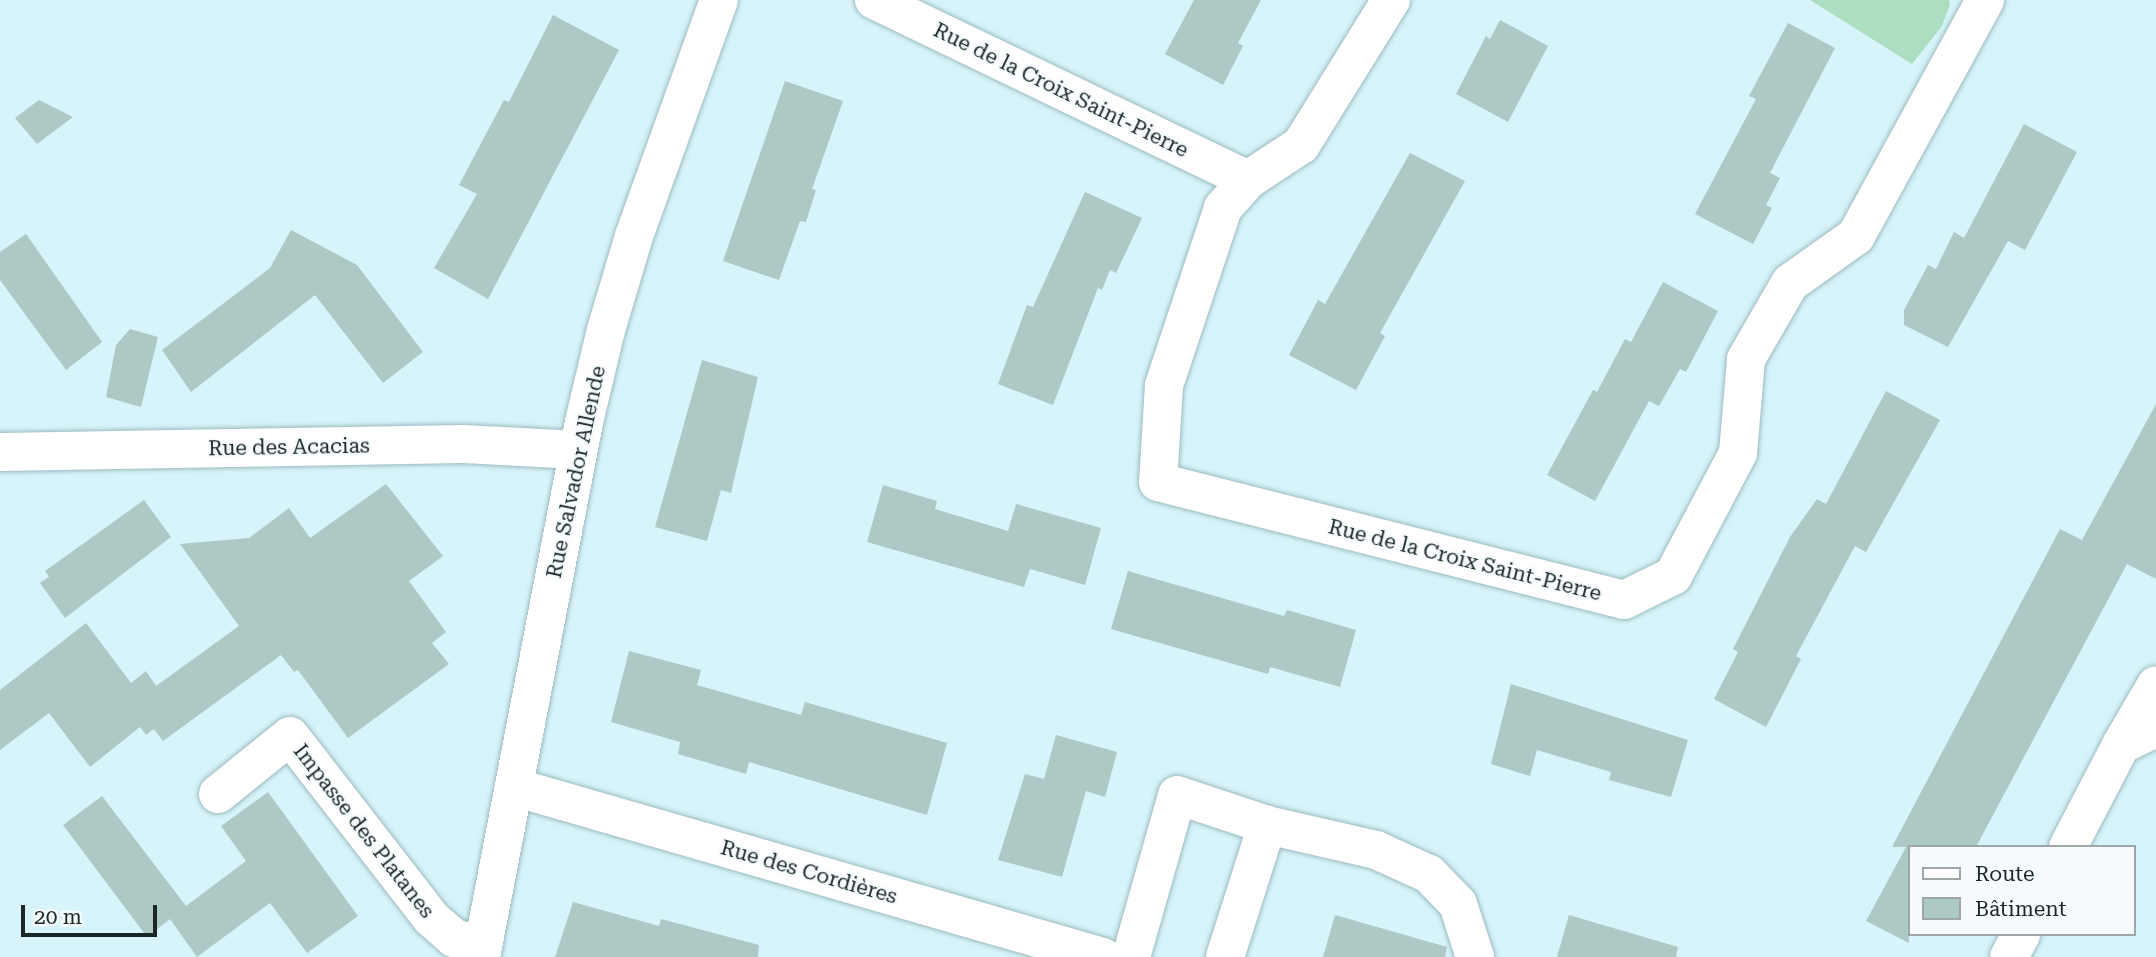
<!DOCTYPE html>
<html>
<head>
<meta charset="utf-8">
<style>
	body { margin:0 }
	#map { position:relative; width:2156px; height:957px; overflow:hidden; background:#d6f4fa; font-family:"Roboto Serif",serif }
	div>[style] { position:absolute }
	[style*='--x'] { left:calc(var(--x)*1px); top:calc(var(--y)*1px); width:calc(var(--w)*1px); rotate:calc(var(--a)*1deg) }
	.green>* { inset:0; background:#acdec2 }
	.building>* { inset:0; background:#acc9c5 }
	.roads { filter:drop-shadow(0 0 2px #9dbabf) drop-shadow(0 0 2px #9dbabf) }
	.street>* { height:38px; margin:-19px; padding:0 19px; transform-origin:19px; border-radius:19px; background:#fff }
	.secondary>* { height:38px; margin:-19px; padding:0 19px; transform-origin:19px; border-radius:19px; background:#fff }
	span { translate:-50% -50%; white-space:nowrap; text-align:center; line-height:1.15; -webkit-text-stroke:5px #f6fcfd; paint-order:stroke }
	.street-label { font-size:21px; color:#1b2628 }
	.legend { position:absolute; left:1908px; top:845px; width:228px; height:91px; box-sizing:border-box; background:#f6fcfd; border:2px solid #9ea6a8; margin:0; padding:9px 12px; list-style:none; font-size:21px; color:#1b2628 }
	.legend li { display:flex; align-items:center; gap:14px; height:35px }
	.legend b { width:35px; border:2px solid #9ea6a8 }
	.scale { position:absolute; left:21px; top:905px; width:136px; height:32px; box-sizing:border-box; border:4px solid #1b2628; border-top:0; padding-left:9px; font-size:21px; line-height:24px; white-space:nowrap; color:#1b2628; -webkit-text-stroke:5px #f6fcfd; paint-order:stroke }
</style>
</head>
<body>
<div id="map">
	<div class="green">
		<div style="clip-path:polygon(1810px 0,1949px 0,1950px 5px,1942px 26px,1912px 64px)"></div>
	</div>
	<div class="building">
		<div style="clip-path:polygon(1194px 0,1261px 0,1238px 43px,1243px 46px,1223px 85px,1165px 54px)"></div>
		<div style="clip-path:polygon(553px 15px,619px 50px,488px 299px,434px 268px,477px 194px,459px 185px,504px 100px,509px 102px)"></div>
		<div style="clip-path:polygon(1500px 20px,1548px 46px,1508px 122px,1456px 94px,1486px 36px,1490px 39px)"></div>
		<div style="clip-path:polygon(1788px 23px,1835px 48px,1770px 173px,1780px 178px,1766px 205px,1772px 208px,1753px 244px,1695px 214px,1756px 99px,1749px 96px)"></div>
		<div style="clip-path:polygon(785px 81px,843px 101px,812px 189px,816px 190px,806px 222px,800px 221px,779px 280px,723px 261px)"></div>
		<div style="clip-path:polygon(39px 100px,73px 117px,37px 144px,15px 118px)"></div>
		<div style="clip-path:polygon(2024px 124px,2077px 152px,2025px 250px,2008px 241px,1948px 347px,1904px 325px,1904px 310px,1928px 265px,1936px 269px,1954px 232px,1964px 238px)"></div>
		<div style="clip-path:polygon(1410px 153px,1465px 181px,1380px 333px,1385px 336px,1356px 390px,1289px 355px,1318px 300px,1325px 304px)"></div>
		<div style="clip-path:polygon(1085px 192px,1142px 218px,1116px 273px,1110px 270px,1102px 290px,1098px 288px,1053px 405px,998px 384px,1027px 305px,1033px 307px)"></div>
		<div style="clip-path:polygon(291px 230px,357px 265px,423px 352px,383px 383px,315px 295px,191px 392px,162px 350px,270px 268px)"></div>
		<div style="clip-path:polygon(26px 234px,102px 342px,66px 370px,0 280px,0 252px)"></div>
		<div style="clip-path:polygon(1663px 282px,1718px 311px,1686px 372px,1680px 369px,1659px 406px,1649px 401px,1595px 501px,1547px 475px,1593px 390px,1597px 392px,1625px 339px,1631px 342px)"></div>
		<div style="clip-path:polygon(130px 329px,158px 337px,141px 407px,106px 397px,116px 345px)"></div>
		<div style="clip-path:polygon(702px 360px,758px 377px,731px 493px,721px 490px,707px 541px,655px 527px)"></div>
		<div style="clip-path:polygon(1886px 391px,1940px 420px,1866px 552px,1855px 546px,1796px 656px,1801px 659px,1766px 727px,1714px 699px,1738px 652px,1733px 649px,1790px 537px,1817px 499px,1826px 504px)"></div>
		<div style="clip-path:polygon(2156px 404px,2156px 579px,2127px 564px,1976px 847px,1909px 847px,1909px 943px,1866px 921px,1906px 847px,1892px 847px,2060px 529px,2082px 540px)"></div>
		<div style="clip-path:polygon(386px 484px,443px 556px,409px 581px,446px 632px,432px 643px,449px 664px,348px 738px,298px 670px,294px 672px,281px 655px,163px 741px,154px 729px,146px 735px,140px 727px,90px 767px,49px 713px,0 750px,0 690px,86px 623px,131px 683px,146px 671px,156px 686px,239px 626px,180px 544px,249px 538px,289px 508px,310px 538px)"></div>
		<div style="clip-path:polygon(883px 485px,937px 501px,935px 509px,1008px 531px,1016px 504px,1101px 528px,1085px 585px,1030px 569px,1024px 587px,867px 542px)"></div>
		<div style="clip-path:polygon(144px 500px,171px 537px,65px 618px,40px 583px,49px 577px,45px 571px)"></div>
		<div style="clip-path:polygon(1128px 571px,1284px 616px,1287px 610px,1356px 630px,1340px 687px,1270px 667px,1268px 674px,1111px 629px)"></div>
		<div style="clip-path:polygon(629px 651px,701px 670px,697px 685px,801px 715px,805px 702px,947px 743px,927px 815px,749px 762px,746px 774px,678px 754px,680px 742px,611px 722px)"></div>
		<div style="clip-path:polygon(1511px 684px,1688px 740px,1671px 797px,1609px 780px,1611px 772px,1537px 750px,1530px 776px,1491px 764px)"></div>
		<div style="clip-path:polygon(1056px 735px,1117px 752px,1105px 797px,1086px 791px,1062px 877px,998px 860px,1025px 774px,1044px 779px)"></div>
		<div style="clip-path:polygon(268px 792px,358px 916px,307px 953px,270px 903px,197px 957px,170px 919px,147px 937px,63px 825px,102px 796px,186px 906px,246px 861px,221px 826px)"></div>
		<div style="clip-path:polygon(573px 902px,659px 926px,661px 919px,759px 945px,758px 957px,555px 957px)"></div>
		<div style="clip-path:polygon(1335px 915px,1447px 947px,1445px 957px,1323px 957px)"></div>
		<div style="clip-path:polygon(1569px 915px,1678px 947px,1676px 957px,1557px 957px)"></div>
	</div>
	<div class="roads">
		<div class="street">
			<div style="--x:874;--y:0;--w:415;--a:25.7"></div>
			<div style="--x:1391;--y:0;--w:171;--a:121.8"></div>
			<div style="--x:1301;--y:145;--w:64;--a:146.6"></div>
			<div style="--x:1248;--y:180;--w:38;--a:132"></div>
			<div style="--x:1223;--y:208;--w:187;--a:108.4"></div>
			<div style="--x:1164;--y:385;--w:97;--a:93.5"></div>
			<div style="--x:1158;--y:482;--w:481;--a:14.2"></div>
			<div style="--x:1624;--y:600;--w:55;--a:-26.1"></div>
			<div style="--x:1673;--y:576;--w:139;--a:-62.1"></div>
			<div style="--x:1738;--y:453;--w:94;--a:-85.1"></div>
			<div style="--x:1746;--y:359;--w:88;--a:-59.9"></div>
			<div style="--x:1790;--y:283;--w:81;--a:-35.5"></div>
			<div style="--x:1856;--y:236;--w:269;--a:-61.3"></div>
			<div style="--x:0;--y:452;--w:464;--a:-1"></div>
			<div style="--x:464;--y:444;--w:114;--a:3"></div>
			<div style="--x:2121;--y:745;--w:69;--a:-59.7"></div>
			<div style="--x:514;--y:787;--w:613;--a:16.1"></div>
			<div style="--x:218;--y:794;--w:92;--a:-38.9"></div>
			<div style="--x:290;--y:736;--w:230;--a:52.2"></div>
			<div style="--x:431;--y:918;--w:30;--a:41"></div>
			<div style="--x:454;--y:938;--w:30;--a:17"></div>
			<div style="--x:2068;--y:847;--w:115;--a:-62.5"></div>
			<div style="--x:2121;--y:745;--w:39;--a:-26"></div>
			<div style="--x:1131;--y:957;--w:168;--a:-74.1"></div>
			<div style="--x:1177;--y:795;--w:95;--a:18.4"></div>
			<div style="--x:1267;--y:825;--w:112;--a:12.9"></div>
			<div style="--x:1376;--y:850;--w:58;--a:24.4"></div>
			<div style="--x:1429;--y:874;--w:42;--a:46"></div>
			<div style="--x:1458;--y:904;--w:56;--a:72.2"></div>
			<div style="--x:1225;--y:957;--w:139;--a:-72.3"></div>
			<div style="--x:2009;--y:957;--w:26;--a:-62"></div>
		</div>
		<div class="secondary">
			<div style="--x:481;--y:957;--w:545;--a:-79.1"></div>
			<div style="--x:584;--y:422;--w:95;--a:-76.6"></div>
			<div style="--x:606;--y:330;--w:98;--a:-73.4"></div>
			<div style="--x:634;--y:236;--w:251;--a:-70.2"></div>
		</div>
	</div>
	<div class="street-label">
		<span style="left:1061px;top:90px;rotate:26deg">Rue de la Croix Saint-Pierre</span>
		<span style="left:289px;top:447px;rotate:-1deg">Rue des Acacias</span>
		<span style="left:576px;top:472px;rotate:-78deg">Rue Salvador Allende</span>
		<span style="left:1465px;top:560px;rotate:14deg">Rue de la Croix Saint-Pierre</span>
		<span style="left:364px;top:831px;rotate:52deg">Impasse des Platanes</span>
		<span style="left:809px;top:872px;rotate:16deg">Rue des Cordières</span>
	</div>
	<ul class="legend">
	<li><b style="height:9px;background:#fff"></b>Route</li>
	<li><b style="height:19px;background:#acc9c5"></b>Bâtiment</li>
	</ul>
	<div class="scale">20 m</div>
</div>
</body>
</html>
